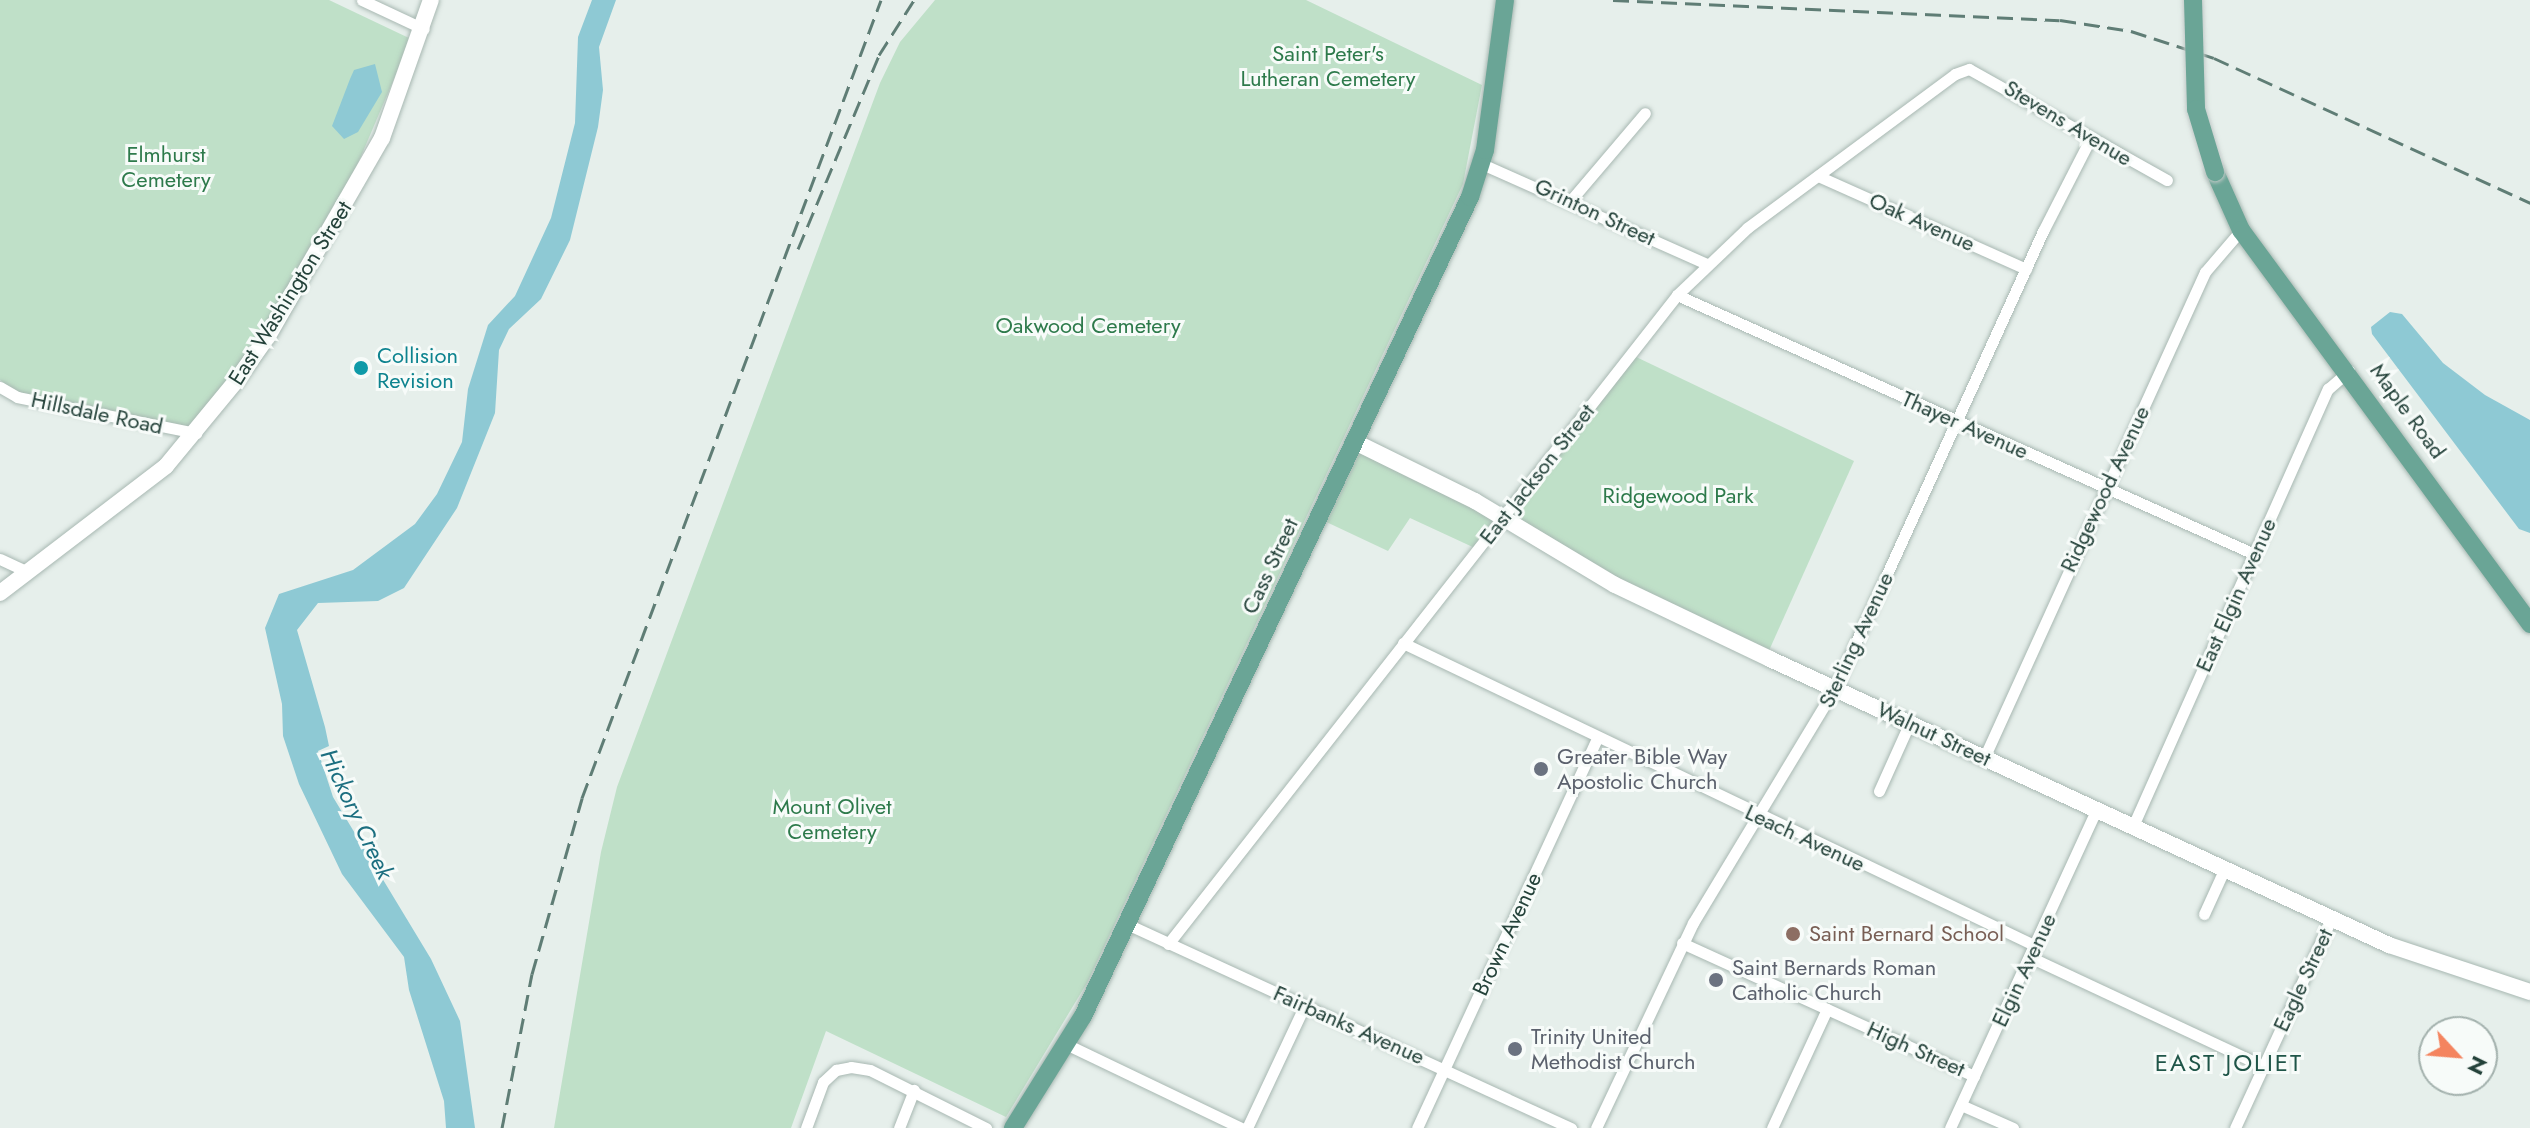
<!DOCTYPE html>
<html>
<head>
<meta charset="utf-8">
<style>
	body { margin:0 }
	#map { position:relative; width:2530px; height:1128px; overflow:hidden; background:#e6efeb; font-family:Jost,sans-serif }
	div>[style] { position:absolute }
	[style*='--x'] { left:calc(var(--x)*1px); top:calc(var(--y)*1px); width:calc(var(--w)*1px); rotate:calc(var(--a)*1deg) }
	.green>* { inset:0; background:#bfe0c8 }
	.water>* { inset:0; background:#8ec9d4 }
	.roads { filter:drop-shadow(0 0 2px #a8b8b2) drop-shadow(0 0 2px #a8b8b2) }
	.street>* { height:11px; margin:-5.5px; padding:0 5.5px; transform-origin:5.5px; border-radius:5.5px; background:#fff }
	.secondary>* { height:16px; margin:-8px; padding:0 8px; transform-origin:8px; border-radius:8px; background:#fff }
	.primary>* { height:18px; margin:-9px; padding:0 9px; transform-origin:9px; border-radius:9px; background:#6aa596 }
	.rail>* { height:3px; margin-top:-1.5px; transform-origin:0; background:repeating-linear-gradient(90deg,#5f7d75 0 16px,transparent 0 24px) }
	.bridges { filter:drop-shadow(0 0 2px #c2cac8) drop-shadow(0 0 2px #c2cac8) }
	.primary-bridge>* { height:18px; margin:-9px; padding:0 9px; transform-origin:9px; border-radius:9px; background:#6aa596 }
	.dots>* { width:22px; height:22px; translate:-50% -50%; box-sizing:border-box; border:4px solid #f7fbf9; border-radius:50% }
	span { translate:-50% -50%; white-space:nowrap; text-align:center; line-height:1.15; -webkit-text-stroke:6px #f7fbf9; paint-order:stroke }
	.park-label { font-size:22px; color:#2d7a4b }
	.street-label { font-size:22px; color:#24423a }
	.culture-label { font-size:22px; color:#0d838f }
	.left { translate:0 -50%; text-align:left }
	.worship-label { font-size:22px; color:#5b616d }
	.education-label { font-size:22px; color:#785e54 }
	.water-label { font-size:24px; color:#1c6f80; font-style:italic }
	.neighbourhood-label { font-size:24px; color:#1f5548; letter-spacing:2px }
	.north { position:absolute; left:2418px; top:1016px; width:80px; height:80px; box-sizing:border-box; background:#f7fbf9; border:2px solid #a3b1ad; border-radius:50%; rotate:116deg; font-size:22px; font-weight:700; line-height:32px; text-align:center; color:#24423a }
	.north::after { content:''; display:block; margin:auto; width:28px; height:36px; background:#f4845f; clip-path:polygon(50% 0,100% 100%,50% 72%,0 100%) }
</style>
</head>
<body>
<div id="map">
	<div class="green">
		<div style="clip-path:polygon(0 0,329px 0,411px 39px,353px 175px,264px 335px,196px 429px,18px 394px,0 380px)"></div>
		<div style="clip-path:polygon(935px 0,1306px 0,1482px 85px,1463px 184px,1087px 983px,1006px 1117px,826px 1031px,791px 1128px,554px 1128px,601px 852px,617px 787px,880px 83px,900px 42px)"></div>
		<div style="clip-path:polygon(1632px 355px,1854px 461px,1767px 655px,1616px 585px,1504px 518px)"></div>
		<div style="clip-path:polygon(1356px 443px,1502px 519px,1477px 549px,1410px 518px,1388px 551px,1320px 519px)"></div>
	</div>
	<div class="water">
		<div style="clip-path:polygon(592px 0,616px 0,599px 47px,603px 90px,598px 127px,570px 240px,541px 299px,509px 329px,499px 350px,495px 413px,457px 508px,404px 588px,378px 601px,318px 603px,297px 630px,325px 727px,329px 746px,318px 751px,333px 797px,431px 959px,460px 1021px,475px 1128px,446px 1128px,444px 1101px,409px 990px,404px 957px,342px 874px,299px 784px,283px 736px,282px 704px,265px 628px,279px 594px,353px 570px,415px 524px,437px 494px,462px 442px,468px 389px,488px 325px,515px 296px,551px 218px,575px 123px,578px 37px)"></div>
		<div style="clip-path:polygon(375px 64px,382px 92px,358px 132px,344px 139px,332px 126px,350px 79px,354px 70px)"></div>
		<div style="clip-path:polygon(2390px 312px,2402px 314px,2443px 363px,2485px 395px,2530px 420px,2530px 533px,2519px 529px,2372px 334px,2371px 327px)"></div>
	</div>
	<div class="roads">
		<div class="street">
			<div style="--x:362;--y:0;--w:68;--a:25.1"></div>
			<div style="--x:1482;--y:164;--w:246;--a:24"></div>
			<div style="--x:1818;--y:176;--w:228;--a:24.1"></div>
			<div style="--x:1571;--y:200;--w:114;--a:-49.6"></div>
			<div style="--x:1677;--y:295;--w:632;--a:24.17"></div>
			<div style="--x:0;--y:387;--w:20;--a:30"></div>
			<div style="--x:17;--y:397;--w:183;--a:11.4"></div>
			<div style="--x:0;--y:559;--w:26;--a:25"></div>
			<div style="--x:1403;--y:643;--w:702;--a:25.58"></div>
			<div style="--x:1984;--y:758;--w:534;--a:-65.55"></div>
			<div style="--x:2205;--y:272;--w:55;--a:-49.4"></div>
			<div style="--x:1879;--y:791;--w:76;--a:-65.8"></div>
			<div style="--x:2133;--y:826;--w:479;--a:-66"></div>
			<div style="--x:2328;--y:389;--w:28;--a:-41"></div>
			<div style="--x:2204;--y:914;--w:51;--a:-65.5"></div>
			<div style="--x:1127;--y:924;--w:489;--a:24.7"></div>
			<div style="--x:1682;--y:943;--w:321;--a:24.5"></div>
			<div style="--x:1168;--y:944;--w:825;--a:-51.89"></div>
			<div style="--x:1677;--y:295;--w:97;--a:-43.7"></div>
			<div style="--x:1747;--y:228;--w:259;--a:-36.5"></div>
			<div style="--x:1955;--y:74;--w:15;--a:-20"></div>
			<div style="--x:1969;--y:69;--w:227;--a:29.3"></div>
			<div style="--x:2030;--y:957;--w:257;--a:25.1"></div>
			<div style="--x:1068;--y:1045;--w:192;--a:25.6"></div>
			<div style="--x:1961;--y:1105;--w:57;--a:23.9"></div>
			<div style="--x:806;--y:1128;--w:49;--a:-69.7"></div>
			<div style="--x:823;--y:1082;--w:18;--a:-43"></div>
			<div style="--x:836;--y:1070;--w:15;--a:-11"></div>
			<div style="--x:851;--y:1067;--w:19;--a:9"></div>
			<div style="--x:870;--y:1070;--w:130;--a:26.6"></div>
			<div style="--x:899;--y:1128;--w:41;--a:-68.5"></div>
			<div style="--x:1247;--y:1128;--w:136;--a:-64.8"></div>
			<div style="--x:1417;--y:1128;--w:427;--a:-65.2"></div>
			<div style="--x:1596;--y:1128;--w:227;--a:-64.7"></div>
			<div style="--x:1693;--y:923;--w:275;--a:-58.9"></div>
			<div style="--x:1835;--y:688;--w:502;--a:-65.53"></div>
			<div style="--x:2043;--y:231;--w:103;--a:-62.9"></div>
			<div style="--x:1772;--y:1128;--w:131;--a:-65.2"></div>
			<div style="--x:1950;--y:1128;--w:350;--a:-65.3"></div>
			<div style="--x:2235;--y:1128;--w:230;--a:-65.3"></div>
		</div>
		<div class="secondary">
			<div style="--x:1355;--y:442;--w:134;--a:26.2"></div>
			<div style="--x:1475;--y:501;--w:163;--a:31"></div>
			<div style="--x:1615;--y:585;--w:172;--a:25.5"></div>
			<div style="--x:1770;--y:659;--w:682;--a:24.8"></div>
			<div style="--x:2389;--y:945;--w:149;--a:18.4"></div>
			<div style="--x:0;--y:593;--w:209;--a:-37.4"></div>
			<div style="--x:166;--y:466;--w:110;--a:-50.5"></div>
			<div style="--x:236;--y:381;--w:55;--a:-54.6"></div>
			<div style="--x:268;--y:336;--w:228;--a:-60.1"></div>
			<div style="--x:382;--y:138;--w:146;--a:-70.5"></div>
		</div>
		<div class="primary">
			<div style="--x:2215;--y:172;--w:64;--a:65.9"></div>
			<div style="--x:2241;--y:230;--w:489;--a:53.7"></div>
			<div style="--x:1013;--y:1128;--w:132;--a:-58"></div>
			<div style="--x:1083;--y:1016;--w:906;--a:-64.71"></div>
			<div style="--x:1470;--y:197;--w:49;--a:-72.3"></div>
			<div style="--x:1485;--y:150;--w:151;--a:-82.4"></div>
		</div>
	</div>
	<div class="rail">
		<div style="--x:1613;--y:0;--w:447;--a:2.6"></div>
		<div style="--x:2060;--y:20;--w:72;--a:8.8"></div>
		<div style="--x:2131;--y:31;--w:87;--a:18"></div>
		<div style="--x:2214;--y:58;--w:348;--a:24.6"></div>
		<div style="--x:798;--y:249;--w:210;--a:-67.3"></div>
		<div style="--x:879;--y:55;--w:65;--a:-57.5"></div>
		<div style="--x:502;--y:1128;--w:157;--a:-79"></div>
		<div style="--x:532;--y:974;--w:183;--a:-74.1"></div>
		<div style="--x:582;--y:798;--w:852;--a:-69.46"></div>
	</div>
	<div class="bridges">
		<div class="primary-bridge">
			<div style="--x:2193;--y:0;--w:109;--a:88.4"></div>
			<div style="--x:2196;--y:109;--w:66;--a:73.2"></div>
		</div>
	</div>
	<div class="dots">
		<div style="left:361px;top:368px;background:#0f9aa8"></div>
		<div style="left:1541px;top:769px;background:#6b7280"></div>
		<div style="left:1793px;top:934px;background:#8d6e63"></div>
		<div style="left:1716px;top:980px;background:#6b7280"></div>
		<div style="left:1515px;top:1049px;background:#6b7280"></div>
	</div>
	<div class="park-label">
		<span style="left:1328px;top:66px">Saint Peter's<br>Lutheran Cemetery</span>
		<span style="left:166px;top:167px">Elmhurst<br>Cemetery</span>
		<span style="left:1088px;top:326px">Oakwood Cemetery</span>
		<span style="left:1678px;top:496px">Ridgewood Park</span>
		<span style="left:832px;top:819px">Mount Olivet<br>Cemetery</span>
	</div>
	<div class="street-label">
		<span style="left:2068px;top:123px;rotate:31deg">Stevens Avenue</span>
		<span style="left:1595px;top:212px;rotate:25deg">Grinton Street</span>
		<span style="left:1922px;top:222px;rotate:24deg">Oak Avenue</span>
		<span style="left:290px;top:293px;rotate:-58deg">East Washington Street</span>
		<span style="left:2408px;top:411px;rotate:54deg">Maple Road</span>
		<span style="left:97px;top:413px;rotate:12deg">Hillsdale Road</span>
		<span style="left:1965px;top:425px;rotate:24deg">Thayer Avenue</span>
		<span style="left:1537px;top:474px;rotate:-52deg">East Jackson Street</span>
		<span style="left:2105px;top:489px;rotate:-65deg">Ridgewood Avenue</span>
		<span style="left:1270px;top:566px;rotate:-65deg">Cass Street</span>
		<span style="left:2236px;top:595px;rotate:-66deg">East Elgin Avenue</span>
		<span style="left:1856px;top:640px;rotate:-65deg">Sterling Avenue</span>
		<span style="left:1934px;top:734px;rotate:25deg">Walnut Street</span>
		<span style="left:1805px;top:838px;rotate:25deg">Leach Avenue</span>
		<span style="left:1507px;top:934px;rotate:-65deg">Brown Avenue</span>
		<span style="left:2024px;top:970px;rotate:-65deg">Elgin Avenue</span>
		<span style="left:2303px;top:980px;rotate:-65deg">Eagle Street</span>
		<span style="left:1349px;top:1025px;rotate:24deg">Fairbanks Avenue</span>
		<span style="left:1916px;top:1049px;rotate:24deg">High Street</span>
	</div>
	<div class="culture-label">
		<span class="left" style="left:377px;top:368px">Collision<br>Revision</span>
	</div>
	<div class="worship-label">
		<span class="left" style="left:1557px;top:769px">Greater Bible Way<br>Apostolic Church</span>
		<span class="left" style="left:1732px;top:980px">Saint Bernards Roman<br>Catholic Church</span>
		<span class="left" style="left:1531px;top:1049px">Trinity United<br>Methodist Church</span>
	</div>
	<div class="education-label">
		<span class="left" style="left:1809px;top:934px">Saint Bernard School</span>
	</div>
	<div class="water-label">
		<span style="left:357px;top:814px;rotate:65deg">Hickory Creek</span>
	</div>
	<div class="neighbourhood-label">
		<span style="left:2229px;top:1063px">EAST JOLIET</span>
	</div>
	<div class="north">N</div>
</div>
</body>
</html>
